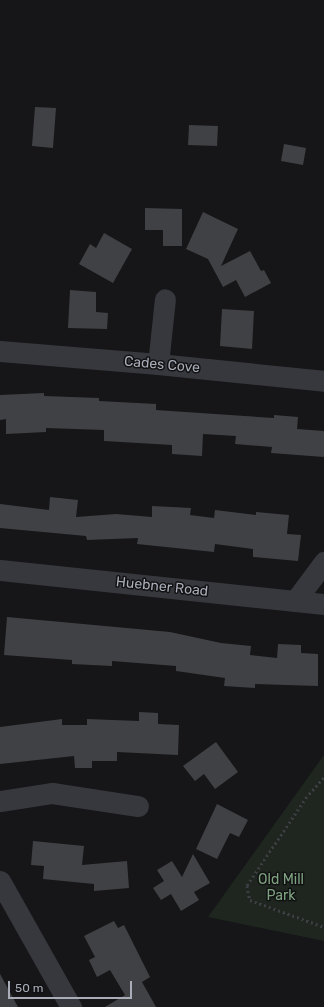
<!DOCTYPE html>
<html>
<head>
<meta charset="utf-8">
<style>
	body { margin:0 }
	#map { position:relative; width:324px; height:1007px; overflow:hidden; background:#161618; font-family:Rubik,sans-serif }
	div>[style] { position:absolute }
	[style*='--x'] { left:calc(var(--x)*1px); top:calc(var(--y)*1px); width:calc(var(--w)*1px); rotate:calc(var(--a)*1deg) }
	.green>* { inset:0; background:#1e261f }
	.building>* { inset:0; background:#404145 }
	.path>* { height:2.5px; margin-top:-1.25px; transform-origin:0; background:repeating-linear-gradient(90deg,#3d3f44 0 2px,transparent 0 5px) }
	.minor>* { height:21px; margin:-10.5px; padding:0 10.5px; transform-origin:10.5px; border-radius:10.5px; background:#37383d }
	span { translate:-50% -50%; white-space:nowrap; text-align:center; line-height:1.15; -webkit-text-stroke:3px #111113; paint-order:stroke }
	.street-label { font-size:14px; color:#a8adb8 }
	.park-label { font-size:14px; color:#7fa381 }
	.scale { position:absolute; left:8px; top:981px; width:124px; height:18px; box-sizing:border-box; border:2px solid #a8adb8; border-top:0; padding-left:5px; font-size:12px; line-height:14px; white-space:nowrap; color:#a8adb8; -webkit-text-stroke:3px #111113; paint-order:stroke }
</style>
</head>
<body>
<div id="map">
	<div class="green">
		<div style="clip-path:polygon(324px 755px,324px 941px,208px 917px)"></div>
	</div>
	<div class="building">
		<div style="clip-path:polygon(35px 107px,56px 108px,53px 148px,32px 146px)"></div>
		<div style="clip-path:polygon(189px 125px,218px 126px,217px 146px,188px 145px)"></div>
		<div style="clip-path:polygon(284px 144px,306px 148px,303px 165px,281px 161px)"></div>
		<div style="clip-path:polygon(145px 208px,182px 209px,182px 246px,163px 246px,163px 230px,145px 230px)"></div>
		<div style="clip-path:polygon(203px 212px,238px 229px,221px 266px,250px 251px,261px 271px,264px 270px,271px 283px,245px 297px,236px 280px,223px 287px,208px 259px,186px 249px)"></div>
		<div style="clip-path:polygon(104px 233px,132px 249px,113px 283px,79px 264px,90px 244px,96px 248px)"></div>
		<div style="clip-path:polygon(70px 290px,96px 292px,96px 312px,108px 313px,107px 329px,68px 328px)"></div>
		<div style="clip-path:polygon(222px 309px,254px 311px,252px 349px,220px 346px)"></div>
		<div style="clip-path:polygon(44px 393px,44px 396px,99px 398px,99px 401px,156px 404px,156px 410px,274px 418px,274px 415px,298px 417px,297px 429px,324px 431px,324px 457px,271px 453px,272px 447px,235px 444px,236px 436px,203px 434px,202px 456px,172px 454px,172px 445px,104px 441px,104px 430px,46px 428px,46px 432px,6px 434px,6px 419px,0 420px,0 395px)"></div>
		<div style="clip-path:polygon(50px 497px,78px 500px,76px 517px,116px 514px,152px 517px,152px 506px,191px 508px,190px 515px,214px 518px,215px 510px,256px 515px,256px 512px,289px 515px,287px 534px,301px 535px,298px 561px,253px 557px,253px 549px,215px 544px,214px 552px,137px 544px,138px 538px,87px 540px,86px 536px,0 528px,0 504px,49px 510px)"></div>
		<div style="clip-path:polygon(7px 617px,170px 632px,221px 643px,251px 646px,250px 655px,277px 658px,278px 644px,301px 645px,301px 653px,318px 654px,318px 686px,255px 684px,255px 688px,224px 686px,225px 678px,176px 671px,176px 666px,112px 661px,112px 666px,72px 664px,72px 660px,4px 655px)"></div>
		<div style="clip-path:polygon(139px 712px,158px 713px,158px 724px,179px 725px,178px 755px,117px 752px,117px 761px,92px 761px,92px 768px,75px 768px,74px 756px,0 764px,0 727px,62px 719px,62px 725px,87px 725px,87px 719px,139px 721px)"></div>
		<div style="clip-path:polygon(216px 742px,238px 772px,215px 789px,204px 774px,195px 781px,183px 766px)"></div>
		<div style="clip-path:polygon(217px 804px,248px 820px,239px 837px,230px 833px,217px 859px,196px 849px)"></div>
		<div style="clip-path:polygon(33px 841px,84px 846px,82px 865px,127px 861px,129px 888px,94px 891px,94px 884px,43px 879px,44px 866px,31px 865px)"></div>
		<div style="clip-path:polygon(193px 854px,210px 883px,194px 892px,199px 900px,181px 911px,171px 894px,161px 900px,153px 888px,164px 881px,157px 870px,172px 861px,182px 877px)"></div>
		<div style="clip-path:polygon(114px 921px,118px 928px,124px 925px,150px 977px,142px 982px,156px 1007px,105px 1007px,125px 995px,110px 970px,97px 977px,89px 960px,95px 957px,84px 936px)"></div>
		<div style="clip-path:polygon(0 974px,18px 1007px,0 1007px)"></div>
	</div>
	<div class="path">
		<div style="--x:324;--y:778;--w:25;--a:132"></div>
		<div style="--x:307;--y:797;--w:107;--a:124"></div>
		<div style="--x:247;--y:886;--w:14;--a:78"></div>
		<div style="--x:250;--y:900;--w:79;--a:20"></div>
	</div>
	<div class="minor">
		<div style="--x:0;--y:351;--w:159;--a:4.7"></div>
		<div style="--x:158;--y:364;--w:167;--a:5.8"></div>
		<div style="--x:158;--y:364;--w:65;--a:-83.9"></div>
		<div style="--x:0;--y:570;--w:326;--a:6"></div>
		<div style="--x:295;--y:601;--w:49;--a:-53.4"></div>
		<div style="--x:0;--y:801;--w:53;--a:-8.7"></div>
		<div style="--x:52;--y:793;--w:87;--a:8.6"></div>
		<div style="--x:0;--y:881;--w:145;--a:60.6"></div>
	</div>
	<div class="street-label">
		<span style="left:162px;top:365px;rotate:5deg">Cades Cove</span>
		<span style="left:162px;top:587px;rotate:6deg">Huebner Road</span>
	</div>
	<div class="park-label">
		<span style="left:281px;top:888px">Old Mill<br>Park</span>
	</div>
	<div class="scale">50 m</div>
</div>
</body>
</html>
